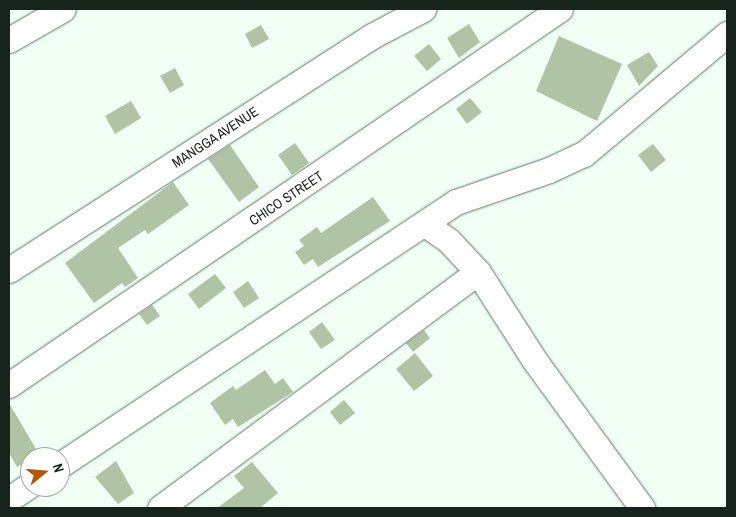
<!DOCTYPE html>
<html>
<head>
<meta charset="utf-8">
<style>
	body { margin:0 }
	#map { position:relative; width:736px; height:517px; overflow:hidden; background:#f1fff5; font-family:"Archivo Narrow",sans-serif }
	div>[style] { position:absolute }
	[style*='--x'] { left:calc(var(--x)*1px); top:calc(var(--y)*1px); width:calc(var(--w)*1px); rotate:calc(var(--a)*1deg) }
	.building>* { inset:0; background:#b0c4a5 }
	.roads { filter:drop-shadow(0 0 1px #597863) drop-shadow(0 0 1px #597863) }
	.minor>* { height:25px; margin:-12.5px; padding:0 12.5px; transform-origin:12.5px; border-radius:12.5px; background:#fff }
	span { translate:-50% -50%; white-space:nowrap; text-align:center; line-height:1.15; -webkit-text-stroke:5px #fff; paint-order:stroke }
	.street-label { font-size:14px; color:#17241b }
	.frame { position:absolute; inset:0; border:10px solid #17241b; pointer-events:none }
	.north { position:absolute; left:20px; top:447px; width:50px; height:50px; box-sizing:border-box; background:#fff; border:1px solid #a2a7a4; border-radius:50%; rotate:73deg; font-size:14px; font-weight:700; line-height:20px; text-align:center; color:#17241b }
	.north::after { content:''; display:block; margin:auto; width:18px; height:22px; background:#b55704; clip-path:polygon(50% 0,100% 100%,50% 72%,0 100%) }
</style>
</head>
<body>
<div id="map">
	<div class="building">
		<div style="clip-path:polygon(469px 24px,480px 42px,459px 58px,447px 38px)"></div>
		<div style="clip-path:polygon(261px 25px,269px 39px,252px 48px,245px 34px)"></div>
		<div style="clip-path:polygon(559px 36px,622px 64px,597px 121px,536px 91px)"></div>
		<div style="clip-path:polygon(429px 44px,441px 59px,427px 71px,414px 56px)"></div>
		<div style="clip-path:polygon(649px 52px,658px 66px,639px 86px,627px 65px)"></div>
		<div style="clip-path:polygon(175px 68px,184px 85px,170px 93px,160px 76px)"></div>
		<div style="clip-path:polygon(470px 98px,482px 112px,467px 124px,456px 109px)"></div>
		<div style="clip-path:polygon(131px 101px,141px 118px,115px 134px,105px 116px)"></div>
		<div style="clip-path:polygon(295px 143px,309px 163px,292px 175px,278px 155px)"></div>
		<div style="clip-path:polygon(653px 144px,666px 160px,651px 172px,638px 155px)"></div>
		<div style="clip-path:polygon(230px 145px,259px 187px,239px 202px,208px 159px)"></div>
		<div style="clip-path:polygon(173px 182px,189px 205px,148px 234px,145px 230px,118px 248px,138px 278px,125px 287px,122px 283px,94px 303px,65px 263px)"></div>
		<div style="clip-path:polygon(373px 197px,390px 221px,318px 267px,313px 259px,304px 265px,295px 252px,304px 246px,299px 240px,317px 227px,321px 233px)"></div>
		<div style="clip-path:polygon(215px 274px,226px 288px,199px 309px,188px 294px)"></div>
		<div style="clip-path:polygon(248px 281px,259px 298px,244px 308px,233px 292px)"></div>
		<div style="clip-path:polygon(152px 305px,160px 316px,147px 325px,139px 314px)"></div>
		<div style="clip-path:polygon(322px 322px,335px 340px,321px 349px,309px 332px)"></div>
		<div style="clip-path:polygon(424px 330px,430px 338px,413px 352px,406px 343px)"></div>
		<div style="clip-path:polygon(415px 353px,433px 376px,414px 391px,396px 369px)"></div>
		<div style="clip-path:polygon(265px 370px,275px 384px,283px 378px,293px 392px,238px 427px,233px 419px,225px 425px,210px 403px,233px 386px,236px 390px)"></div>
		<div style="clip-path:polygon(344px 400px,355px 413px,340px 425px,330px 412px)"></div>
		<div style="clip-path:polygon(9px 403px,39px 454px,17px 467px,9px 453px)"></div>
		<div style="clip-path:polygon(116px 461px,134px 493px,118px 504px,95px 477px)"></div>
		<div style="clip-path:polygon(252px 462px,278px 493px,260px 508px,217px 508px,244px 488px,234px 476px)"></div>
	</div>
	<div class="roads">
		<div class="minor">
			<div style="--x:9;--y:40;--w:62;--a:-29.9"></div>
			<div style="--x:425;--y:224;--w:29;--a:35"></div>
			<div style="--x:449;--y:241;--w:42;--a:46.9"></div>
			<div style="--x:9;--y:270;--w:432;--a:-32.8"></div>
			<div style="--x:372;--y:36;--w:58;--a:-27.9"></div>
			<div style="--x:9;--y:385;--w:667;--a:-34.31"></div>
			<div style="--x:60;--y:465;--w:475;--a:-33.6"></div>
			<div style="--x:456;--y:202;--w:98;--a:-19"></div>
			<div style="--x:549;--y:170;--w:38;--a:-25"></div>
			<div style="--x:584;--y:154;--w:187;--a:-40"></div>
			<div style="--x:9;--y:499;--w:25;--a:-34"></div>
			<div style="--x:160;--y:508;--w:396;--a:-36.6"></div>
			<div style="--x:478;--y:272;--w:106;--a:57.4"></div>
			<div style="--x:535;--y:361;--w:182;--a:53.9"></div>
		</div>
	</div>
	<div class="street-label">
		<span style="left:215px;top:137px;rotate:-33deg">MANGGA AVENUE</span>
		<span style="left:286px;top:198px;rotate:-34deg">CHICO STREET</span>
	</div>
	<div class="frame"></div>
	<div class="north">N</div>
</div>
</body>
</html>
